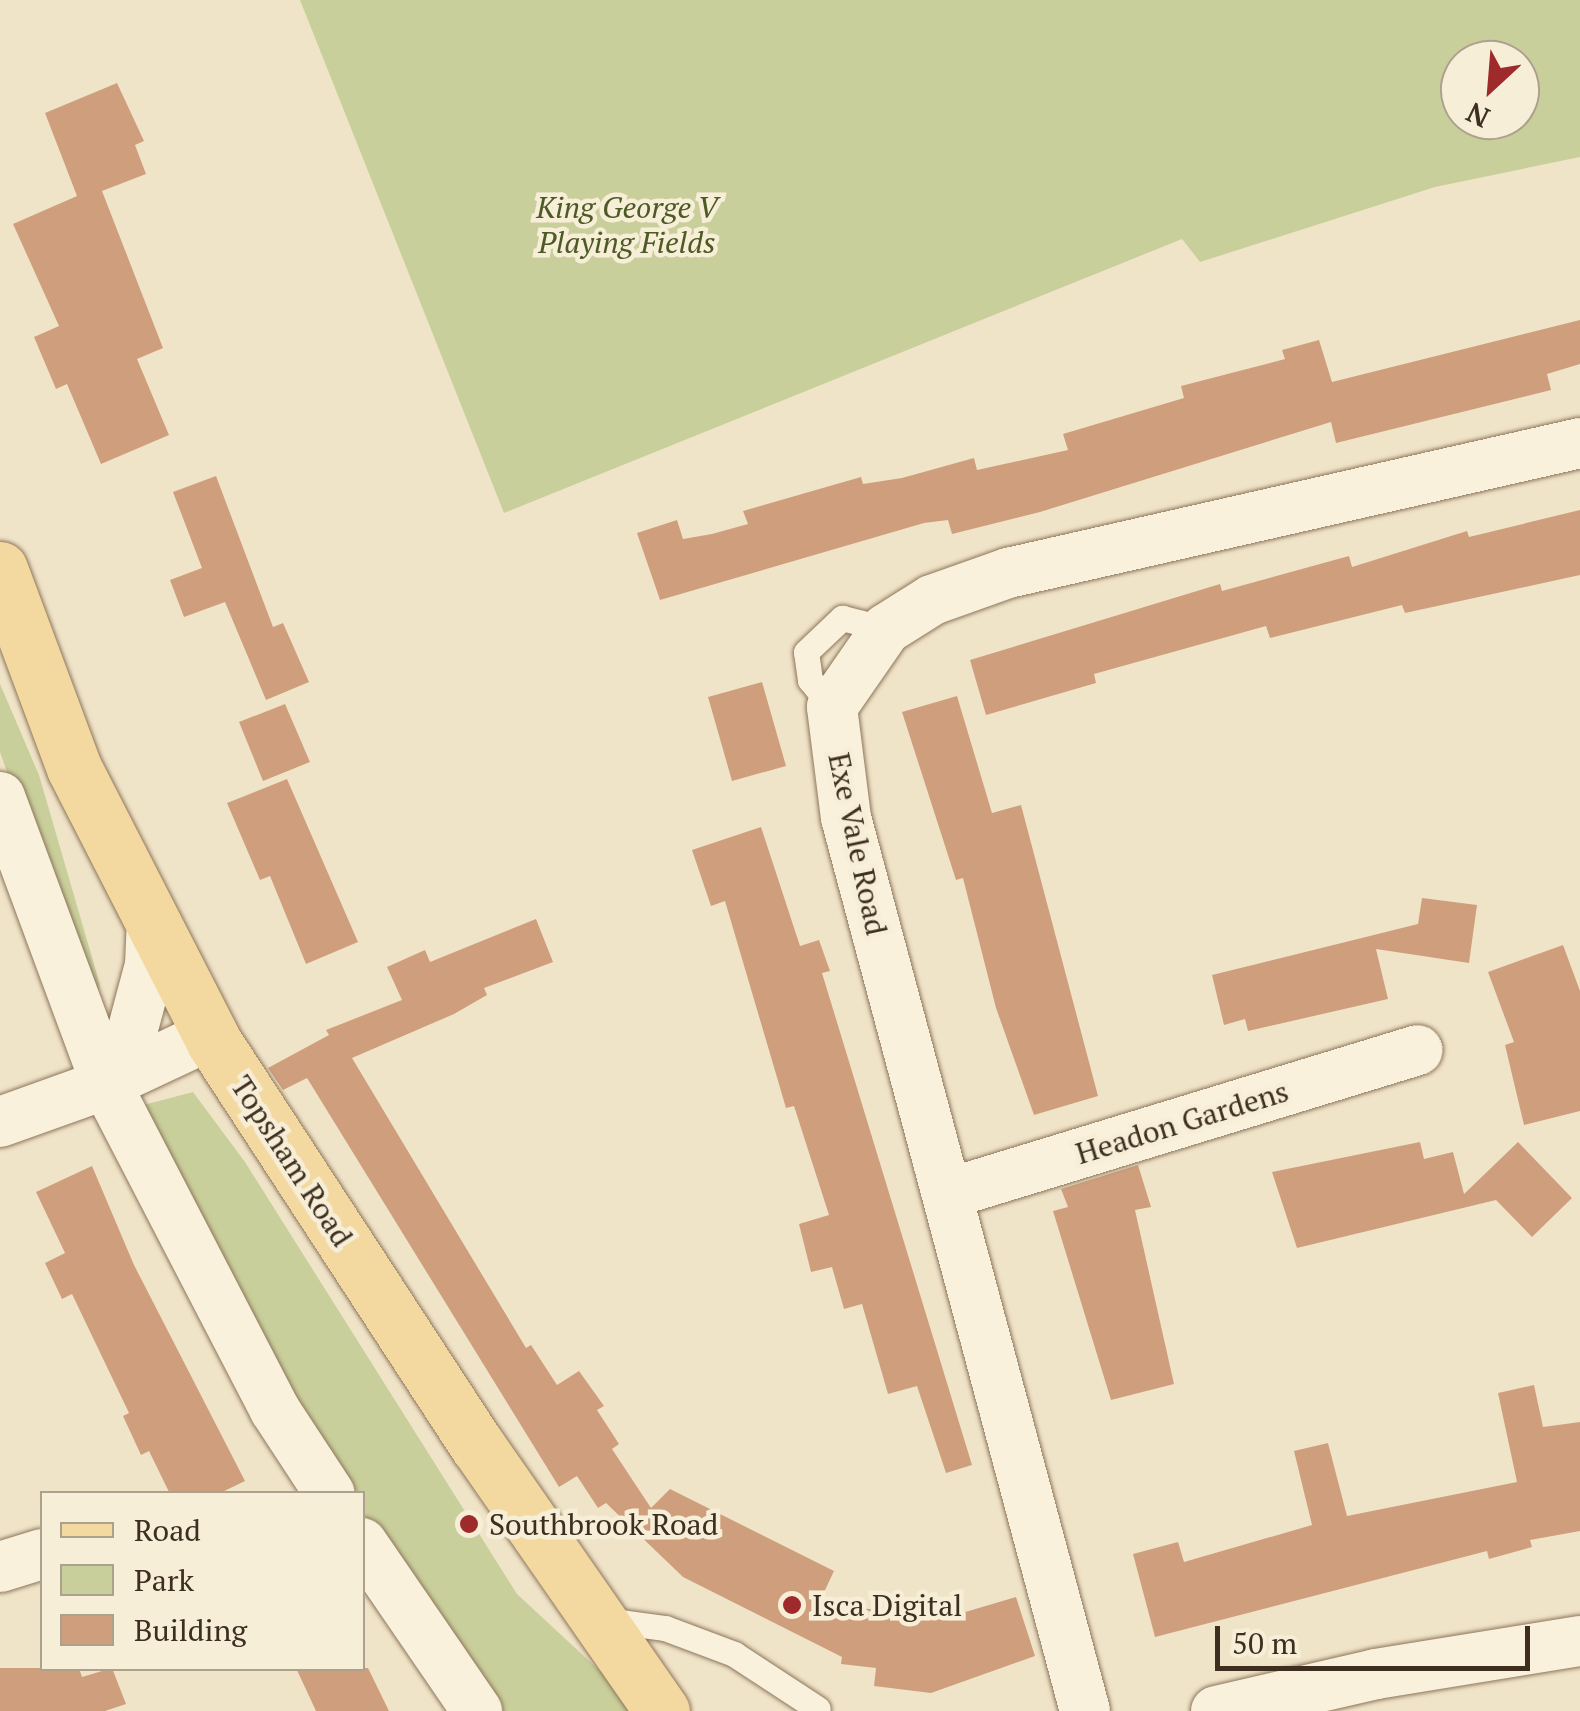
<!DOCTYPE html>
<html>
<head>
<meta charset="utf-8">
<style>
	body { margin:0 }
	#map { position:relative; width:1580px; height:1711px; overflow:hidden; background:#f0e4c8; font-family:"PT Serif",serif }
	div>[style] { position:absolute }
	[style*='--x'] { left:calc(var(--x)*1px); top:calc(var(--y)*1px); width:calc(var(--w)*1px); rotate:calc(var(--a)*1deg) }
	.green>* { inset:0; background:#c9cf9b }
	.building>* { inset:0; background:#cf9f7d }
	.roads { filter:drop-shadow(0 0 2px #8d765c) drop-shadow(0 0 2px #8d765c) }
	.lane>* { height:25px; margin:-12.5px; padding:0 12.5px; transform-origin:12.5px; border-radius:12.5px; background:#faf1dc }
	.street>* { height:50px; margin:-25px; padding:0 25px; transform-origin:25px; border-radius:25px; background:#faf1dc }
	.primary>* { height:55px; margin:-27.5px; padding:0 27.5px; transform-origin:27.5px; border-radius:27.5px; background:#f3d9a0 }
	.dots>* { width:28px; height:28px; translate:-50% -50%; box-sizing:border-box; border:5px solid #f7eed8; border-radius:50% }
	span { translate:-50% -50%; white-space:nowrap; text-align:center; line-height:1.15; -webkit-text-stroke:9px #f7eed8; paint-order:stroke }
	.park-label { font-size:30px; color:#4d5a26; font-style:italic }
	.street-label { font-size:30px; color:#3d2e20 }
	.poi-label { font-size:30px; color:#3d2e20 }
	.left { translate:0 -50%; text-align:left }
	.legend { position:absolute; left:40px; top:1491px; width:325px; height:180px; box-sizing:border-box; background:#f7eed8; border:2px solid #ada18e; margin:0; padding:12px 18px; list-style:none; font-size:30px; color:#3d2e20 }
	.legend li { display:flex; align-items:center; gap:20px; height:50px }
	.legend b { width:50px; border:2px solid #ada18e }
	.north { position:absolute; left:1440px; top:40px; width:100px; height:100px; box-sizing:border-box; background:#f7eed8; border:2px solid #ada18e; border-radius:50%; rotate:206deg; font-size:28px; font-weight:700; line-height:40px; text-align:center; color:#3d2e20 }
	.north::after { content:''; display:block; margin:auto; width:35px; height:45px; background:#9e2a2b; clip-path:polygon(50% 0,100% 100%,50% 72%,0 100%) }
	.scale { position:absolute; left:1215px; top:1626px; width:315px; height:45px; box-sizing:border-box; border:5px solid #3d2e20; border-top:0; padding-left:12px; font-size:30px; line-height:35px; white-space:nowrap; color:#3d2e20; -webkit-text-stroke:8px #f7eed8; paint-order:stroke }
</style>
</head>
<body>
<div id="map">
	<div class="green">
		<div style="clip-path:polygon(evenodd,300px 0,1580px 0,1580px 157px,1435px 187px,1200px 262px,1182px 239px,504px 513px,300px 0,1460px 60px,1520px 60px,1520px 120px,1460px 120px,1460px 60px)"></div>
		<div style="clip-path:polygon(0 684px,39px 775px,100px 985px,92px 1013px,0 752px)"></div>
		<div style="clip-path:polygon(193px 1092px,245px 1162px,517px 1594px,613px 1683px,631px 1711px,497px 1711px,363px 1525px,362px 1494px,342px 1493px,140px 1106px)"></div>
	</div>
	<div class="building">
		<div style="clip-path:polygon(117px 83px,144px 141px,135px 145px,146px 174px,102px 191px,163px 348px,137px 359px,169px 435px,101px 464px,67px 384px,56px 389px,34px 337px,59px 326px,13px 224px,77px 196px,45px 113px)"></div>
		<div style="clip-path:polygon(1580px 320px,1580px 364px,1547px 374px,1551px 390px,1336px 443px,1331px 422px,1040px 512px,952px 534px,948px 520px,924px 523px,660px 600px,637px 533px,677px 520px,683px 539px,712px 534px,748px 524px,743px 511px,861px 477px,863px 484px,902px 478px,974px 458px,977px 470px,1068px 450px,1063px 434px,1184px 398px,1181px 386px,1285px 359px,1282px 350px,1319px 340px,1332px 382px)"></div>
		<div style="clip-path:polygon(216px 476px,273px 627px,283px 623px,309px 682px,266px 700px,225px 602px,184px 617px,170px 580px,202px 568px,173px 492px)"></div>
		<div style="clip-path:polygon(1580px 510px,1580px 575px,1405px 613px,1402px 605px,1270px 638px,1266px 626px,1094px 674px,1096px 683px,986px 715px,970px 660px,1220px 584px,1222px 591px,1349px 556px,1352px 567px,1467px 531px,1469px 537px)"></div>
		<div style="clip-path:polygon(762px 682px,786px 766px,732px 781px,708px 697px)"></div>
		<div style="clip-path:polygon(957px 696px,992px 813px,1021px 805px,1098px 1096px,1034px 1115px,996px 1008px,963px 878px,956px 880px,902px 712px)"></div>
		<div style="clip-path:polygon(285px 704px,310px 762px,263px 781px,239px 722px)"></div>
		<div style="clip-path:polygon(287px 779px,358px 942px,306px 964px,270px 876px,260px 880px,227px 803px)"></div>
		<div style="clip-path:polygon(761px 827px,800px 946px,819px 940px,830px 971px,822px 973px,972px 1465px,946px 1473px,917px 1386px,888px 1394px,862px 1304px,844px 1309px,832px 1267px,811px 1272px,799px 1224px,829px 1215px,794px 1106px,786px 1108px,725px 901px,711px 906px,692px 850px)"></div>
		<div style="clip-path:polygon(1422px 898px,1477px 905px,1469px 963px,1376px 949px,1388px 999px,1248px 1031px,1245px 1019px,1224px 1025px,1212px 975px,1418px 924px)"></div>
		<div style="clip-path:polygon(536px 919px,553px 962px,484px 988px,487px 995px,454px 1014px,352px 1058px,526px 1348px,531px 1345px,557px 1385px,579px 1371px,604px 1406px,597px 1410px,619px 1444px,612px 1449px,651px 1508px,670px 1489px,834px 1571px,819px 1603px,945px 1618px,1016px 1597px,1035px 1656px,931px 1693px,874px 1686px,876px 1668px,841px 1664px,842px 1657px,683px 1577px,606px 1503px,598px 1508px,577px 1476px,559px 1487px,307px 1078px,283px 1090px,268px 1068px,329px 1035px,326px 1030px,402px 1000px,387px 967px,425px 950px,430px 962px)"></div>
		<div style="clip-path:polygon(1563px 945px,1580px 991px,1580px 1111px,1524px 1125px,1505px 1045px,1514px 1042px,1488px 972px)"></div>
		<div style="clip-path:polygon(1420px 1142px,1424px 1159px,1453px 1152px,1464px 1194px,1518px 1142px,1572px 1198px,1532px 1237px,1496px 1200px,1297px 1248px,1272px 1172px)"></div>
		<div style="clip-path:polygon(1138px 1165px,1151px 1207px,1135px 1210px,1174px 1384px,1111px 1400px,1053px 1211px,1068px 1207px,1061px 1189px)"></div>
		<div style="clip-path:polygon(92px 1166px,134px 1265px,245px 1481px,218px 1494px,170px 1494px,149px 1451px,141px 1455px,123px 1416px,129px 1413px,72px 1294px,62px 1299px,45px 1263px,65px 1253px,36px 1192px)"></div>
		<div style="clip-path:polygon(1534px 1385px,1543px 1427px,1580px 1422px,1580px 1531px,1530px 1540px,1532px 1547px,1489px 1559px,1487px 1551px,1155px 1637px,1133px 1554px,1178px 1542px,1184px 1562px,1312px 1525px,1294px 1451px,1328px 1443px,1347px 1516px,1517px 1482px,1498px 1393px)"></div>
		<div style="clip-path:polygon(0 1668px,79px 1668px,82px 1677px,112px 1668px,126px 1704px,105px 1711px,0 1711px)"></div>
		<div style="clip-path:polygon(296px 1668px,368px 1668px,389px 1711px,316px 1711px)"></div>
	</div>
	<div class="roads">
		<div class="lane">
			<div style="--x:832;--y:707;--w:35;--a:-129"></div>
			<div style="--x:810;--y:680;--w:28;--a:-98"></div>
			<div style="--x:806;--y:652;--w:50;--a:-43.4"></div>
			<div style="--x:842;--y:618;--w:45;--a:14"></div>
			<div style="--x:605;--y:1620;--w:61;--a:7.6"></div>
			<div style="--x:665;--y:1628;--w:74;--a:20.6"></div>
			<div style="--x:734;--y:1654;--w:100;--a:33.2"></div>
		</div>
		<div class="street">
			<div style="--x:0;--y:797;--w:306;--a:69.7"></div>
			<div style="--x:106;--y:1084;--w:367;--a:62.6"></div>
			<div style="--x:275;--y:1410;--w:100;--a:56.8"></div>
			<div style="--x:120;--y:1077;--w:116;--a:-75"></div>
			<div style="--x:150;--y:965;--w:45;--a:-87.5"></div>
			<div style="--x:0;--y:1122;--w:113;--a:-19.7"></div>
			<div style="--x:106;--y:1084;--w:115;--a:-25.2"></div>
			<div style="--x:947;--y:1194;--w:492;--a:-17"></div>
			<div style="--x:362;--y:1543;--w:204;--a:55.6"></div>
			<div style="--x:0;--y:1567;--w:44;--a:-17.2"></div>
			<div style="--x:1085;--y:1711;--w:924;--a:-104.98"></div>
			<div style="--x:846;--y:818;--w:112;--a:-97.2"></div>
			<div style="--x:832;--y:707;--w:95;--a:-55.3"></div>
			<div style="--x:886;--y:629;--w:54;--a:-32.2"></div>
			<div style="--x:932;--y:600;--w:81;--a:-19.6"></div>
			<div style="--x:1008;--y:573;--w:587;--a:-12.8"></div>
			<div style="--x:1216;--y:1711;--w:164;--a:-13"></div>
			<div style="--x:1376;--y:1674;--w:207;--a:-9.2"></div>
		</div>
		<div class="primary">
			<div style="--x:0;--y:569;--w:212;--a:69.6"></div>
			<div style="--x:74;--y:768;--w:308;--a:62.9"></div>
			<div style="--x:214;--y:1042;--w:481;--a:56.9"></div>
			<div style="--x:477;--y:1445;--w:324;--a:55.2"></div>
		</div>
	</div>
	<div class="dots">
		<div style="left:469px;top:1524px;background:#9e2a2b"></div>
		<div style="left:792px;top:1605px;background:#9e2a2b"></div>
	</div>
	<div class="park-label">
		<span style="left:627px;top:224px">King George V<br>Playing Fields</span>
	</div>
	<div class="street-label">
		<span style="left:858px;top:844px;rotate:78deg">Exe Vale Road</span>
		<span style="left:1182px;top:1122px;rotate:-17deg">Headon Gardens</span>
		<span style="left:292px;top:1161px;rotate:57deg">Topsham Road</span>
	</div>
	<div class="poi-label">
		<span class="left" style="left:489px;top:1524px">Southbrook Road</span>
		<span class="left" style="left:812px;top:1605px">Isca Digital</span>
	</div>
	<ul class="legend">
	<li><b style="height:12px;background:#f3d9a0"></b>Road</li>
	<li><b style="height:28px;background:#c9cf9b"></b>Park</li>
	<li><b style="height:28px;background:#cf9f7d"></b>Building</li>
	</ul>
	<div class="north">N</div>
	<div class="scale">50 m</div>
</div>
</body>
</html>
